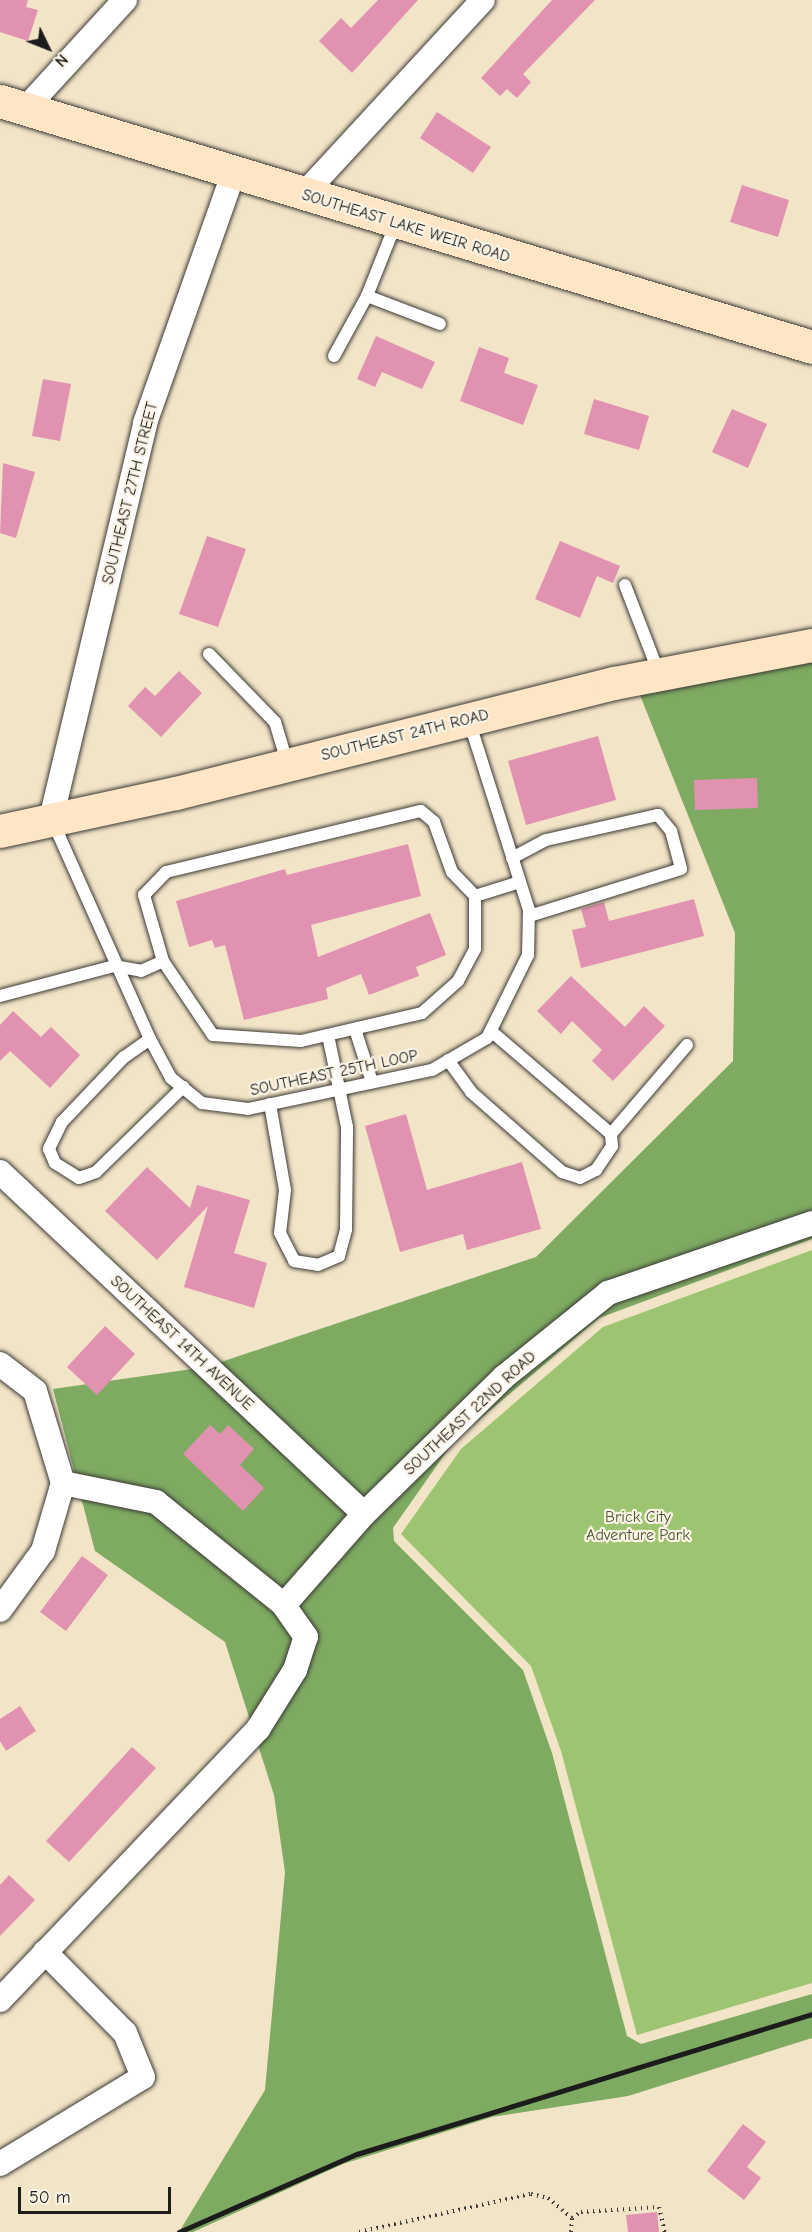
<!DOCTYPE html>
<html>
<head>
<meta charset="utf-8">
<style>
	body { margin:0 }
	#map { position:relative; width:812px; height:2232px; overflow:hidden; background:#f2e4c7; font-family:"Comic Neue",sans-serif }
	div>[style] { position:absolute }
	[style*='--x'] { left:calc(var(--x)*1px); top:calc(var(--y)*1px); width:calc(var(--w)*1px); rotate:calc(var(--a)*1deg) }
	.green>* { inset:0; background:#9dc470 }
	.forest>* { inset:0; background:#7eaa62 }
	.building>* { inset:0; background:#e192b1 }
	.path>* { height:4px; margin-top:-2px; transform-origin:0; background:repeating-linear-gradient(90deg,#3c3a36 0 1.5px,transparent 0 6px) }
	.roads { filter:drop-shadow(0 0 2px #3c3a36) drop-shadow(0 0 2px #3c3a36) }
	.lane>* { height:12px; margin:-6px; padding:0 6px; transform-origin:6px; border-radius:6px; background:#fff }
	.street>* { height:24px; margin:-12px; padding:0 12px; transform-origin:12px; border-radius:12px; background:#fff }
	.secondary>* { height:33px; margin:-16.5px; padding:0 16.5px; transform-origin:16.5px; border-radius:16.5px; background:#fee5c5 }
	.rail>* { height:4.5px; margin:-2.25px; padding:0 2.25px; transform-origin:2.25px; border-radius:2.25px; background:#1c1c1c }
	span { translate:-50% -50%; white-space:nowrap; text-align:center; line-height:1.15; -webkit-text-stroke:4.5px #fcf5e5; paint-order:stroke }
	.street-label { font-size:16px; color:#1c1c1c }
	.park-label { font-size:16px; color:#495739 }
	.north { position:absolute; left:18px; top:18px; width:60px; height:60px; -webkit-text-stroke:4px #fcf5e5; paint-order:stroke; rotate:133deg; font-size:16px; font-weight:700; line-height:24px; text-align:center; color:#1c1c1c }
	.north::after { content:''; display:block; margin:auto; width:21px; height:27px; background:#1c1c1c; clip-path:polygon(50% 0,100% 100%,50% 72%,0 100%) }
	.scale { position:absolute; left:18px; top:2187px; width:153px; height:27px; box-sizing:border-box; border:3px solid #1c1c1c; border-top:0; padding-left:8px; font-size:18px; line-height:21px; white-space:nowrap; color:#1c1c1c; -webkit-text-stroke:4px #fcf5e5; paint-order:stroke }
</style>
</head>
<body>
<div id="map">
	<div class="green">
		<div style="clip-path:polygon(812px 1250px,812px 1983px,637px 2035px,561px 1751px,531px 1666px,401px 1534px,461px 1449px,603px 1327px)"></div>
	</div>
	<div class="forest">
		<div style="clip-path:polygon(812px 657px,812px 1239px,599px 1318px,454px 1441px,393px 1528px,394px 1541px,523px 1670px,552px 1753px,627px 2036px,641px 2044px,812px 1994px,812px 2038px,628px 2096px,492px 2117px,343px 2164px,193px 2232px,179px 2232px,265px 2090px,285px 1872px,274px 1795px,225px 1642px,95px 1551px,53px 1389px,206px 1367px,536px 1257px,733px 1061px,735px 933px,638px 690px)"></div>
	</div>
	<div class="building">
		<div style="clip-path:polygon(0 0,28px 0,26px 7px,38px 10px,28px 41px,0 32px)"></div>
		<div style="clip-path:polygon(378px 0,418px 0,352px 73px,319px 41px,341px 18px,351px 28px)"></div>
		<div style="clip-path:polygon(552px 0,595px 0,523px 74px,531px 82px,517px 98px,507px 89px,500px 96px,481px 78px)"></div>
		<div style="clip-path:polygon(437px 112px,491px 147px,473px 173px,420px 138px)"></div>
		<div style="clip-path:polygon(742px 185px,789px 200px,778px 237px,730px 222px)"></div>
		<div style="clip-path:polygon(376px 336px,435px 362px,422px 389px,382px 372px,375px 387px,357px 379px)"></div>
		<div style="clip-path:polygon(479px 347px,509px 358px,504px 373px,538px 385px,523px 425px,460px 401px)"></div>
		<div style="clip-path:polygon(43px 379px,71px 384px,60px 441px,32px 436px)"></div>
		<div style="clip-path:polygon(594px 399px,649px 416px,639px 450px,584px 434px)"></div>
		<div style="clip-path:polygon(732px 409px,767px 424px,748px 468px,712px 452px)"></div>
		<div style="clip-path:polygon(3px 463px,35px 472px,16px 538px,0 533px)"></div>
		<div style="clip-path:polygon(207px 536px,246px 549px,218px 627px,179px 614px)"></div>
		<div style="clip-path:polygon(560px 541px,620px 566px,613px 583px,597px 576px,580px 618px,535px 599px)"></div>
		<div style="clip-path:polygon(179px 671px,202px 693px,161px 737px,128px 706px,145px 687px,155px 696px)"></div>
		<div style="clip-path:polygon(598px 736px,616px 800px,526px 825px,508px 761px)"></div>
		<div style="clip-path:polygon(757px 778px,758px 808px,695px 810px,694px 780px)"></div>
		<div style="clip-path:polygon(408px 844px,421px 896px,311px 925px,318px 957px,430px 913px,446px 955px,416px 967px,419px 976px,369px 995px,361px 974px,326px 988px,328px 999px,244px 1020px,225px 945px,215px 948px,212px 940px,189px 947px,176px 901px,285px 869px,287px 875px)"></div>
		<div style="clip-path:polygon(694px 899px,704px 936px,581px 968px,572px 930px,586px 927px,581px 909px,604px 902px,609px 921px)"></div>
		<div style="clip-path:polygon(571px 976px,625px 1027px,644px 1006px,665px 1026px,613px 1081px,592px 1061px,602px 1050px,572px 1021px,561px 1034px,537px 1011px)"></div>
		<div style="clip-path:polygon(13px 1011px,41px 1037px,51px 1027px,80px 1055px,50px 1088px,10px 1051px,0 1061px,0 1025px)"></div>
		<div style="clip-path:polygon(406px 1114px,427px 1190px,522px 1162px,541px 1229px,467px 1250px,463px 1234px,400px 1252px,365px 1126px)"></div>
		<div style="clip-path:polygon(147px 1167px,190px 1208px,197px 1185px,250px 1200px,234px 1253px,267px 1263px,254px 1308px,184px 1287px,208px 1206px,157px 1260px,105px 1211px)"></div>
		<div style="clip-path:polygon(105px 1326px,135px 1354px,97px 1395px,67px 1367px)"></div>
		<div style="clip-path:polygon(210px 1425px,220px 1434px,228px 1425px,254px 1449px,240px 1465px,264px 1488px,243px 1511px,183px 1454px)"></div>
		<div style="clip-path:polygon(82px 1556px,108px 1575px,66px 1631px,40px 1612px)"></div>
		<div style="clip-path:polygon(20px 1706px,36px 1731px,6px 1751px,0 1741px,0 1719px)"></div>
		<div style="clip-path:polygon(132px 1747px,156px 1768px,69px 1862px,46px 1841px)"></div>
		<div style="clip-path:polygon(9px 1875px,35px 1900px,0 1936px,0 1885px)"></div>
		<div style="clip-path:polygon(743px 2124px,766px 2142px,747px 2167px,761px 2178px,744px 2200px,707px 2171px)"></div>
		<div style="clip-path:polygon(657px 2212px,659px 2232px,628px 2232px,626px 2215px)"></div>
	</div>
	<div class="path">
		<div style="--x:359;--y:2232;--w:176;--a:-12.5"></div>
		<div style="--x:531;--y:2194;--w:17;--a:13"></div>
		<div style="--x:548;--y:2198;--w:31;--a:40"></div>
		<div style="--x:571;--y:2232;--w:14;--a:-86"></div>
		<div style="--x:572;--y:2218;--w:11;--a:-34"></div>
		<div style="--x:581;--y:2212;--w:78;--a:-3.7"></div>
		<div style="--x:659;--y:2207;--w:26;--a:77"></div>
	</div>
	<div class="roads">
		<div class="lane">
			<div style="--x:396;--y:223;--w:79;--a:111.7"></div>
			<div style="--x:367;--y:296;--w:78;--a:21"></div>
			<div style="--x:334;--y:356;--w:68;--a:-61.2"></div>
			<div style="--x:625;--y:585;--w:94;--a:68.9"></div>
			<div style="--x:209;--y:654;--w:95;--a:45.9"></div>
			<div style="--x:275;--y:722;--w:45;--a:73.2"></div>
			<div style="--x:52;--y:820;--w:240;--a:65.9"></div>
			<div style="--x:150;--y:1039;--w:44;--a:61.7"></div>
			<div style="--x:171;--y:1078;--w:40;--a:39"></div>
			<div style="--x:202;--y:1103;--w:46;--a:7.4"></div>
			<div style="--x:248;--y:1109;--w:188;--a:-12"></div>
			<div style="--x:432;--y:1070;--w:64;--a:-30.2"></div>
			<div style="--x:487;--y:1038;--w:93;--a:-63.7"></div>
			<div style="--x:528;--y:955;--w:45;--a:-88.7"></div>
			<div style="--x:529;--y:910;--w:198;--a:-107.6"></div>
			<div style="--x:512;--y:858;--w:38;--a:-28"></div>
			<div style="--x:546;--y:840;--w:115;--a:-12.6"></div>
			<div style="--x:658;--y:815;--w:21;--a:51"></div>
			<div style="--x:671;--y:831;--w:39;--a:75"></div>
			<div style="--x:681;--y:869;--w:159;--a:162.8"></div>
			<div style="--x:163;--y:961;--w:69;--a:-106.1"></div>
			<div style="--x:144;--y:895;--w:32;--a:-46"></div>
			<div style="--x:166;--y:872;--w:262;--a:-13.5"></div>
			<div style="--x:421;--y:811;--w:17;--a:40"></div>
			<div style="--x:434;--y:822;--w:53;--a:70.2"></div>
			<div style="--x:452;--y:872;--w:33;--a:46"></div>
			<div style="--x:0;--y:996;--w:118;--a:-14.7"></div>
			<div style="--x:114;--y:966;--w:27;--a:10"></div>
			<div style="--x:141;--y:971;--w:24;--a:-24"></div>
			<div style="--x:163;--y:961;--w:89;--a:56"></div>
			<div style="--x:213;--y:1035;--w:88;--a:3.9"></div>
			<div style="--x:301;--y:1041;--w:124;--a:-13"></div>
			<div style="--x:422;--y:1013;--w:48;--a:-41.6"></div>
			<div style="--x:458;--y:981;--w:36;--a:-62"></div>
			<div style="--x:475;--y:949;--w:53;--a:-90"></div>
			<div style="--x:475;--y:896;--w:47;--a:-17.3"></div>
			<div style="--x:355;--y:1029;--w:56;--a:72.2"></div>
			<div style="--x:491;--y:1031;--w:158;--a:40.6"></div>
			<div style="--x:611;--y:1134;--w:117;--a:-49.5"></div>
			<div style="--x:150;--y:1039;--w:32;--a:145"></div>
			<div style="--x:124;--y:1057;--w:90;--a:133.6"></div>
			<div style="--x:62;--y:1122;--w:30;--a:116"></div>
			<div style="--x:49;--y:1149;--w:15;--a:67"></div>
			<div style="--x:55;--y:1163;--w:28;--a:32"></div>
			<div style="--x:79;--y:1178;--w:18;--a:-19"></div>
			<div style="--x:96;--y:1172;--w:122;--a:-44.3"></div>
			<div style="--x:448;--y:1060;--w:39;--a:54"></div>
			<div style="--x:471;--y:1092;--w:121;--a:41.3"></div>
			<div style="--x:562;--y:1172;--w:19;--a:18"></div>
			<div style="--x:580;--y:1178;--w:18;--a:-27"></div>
			<div style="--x:596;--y:1170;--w:29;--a:-56"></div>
			<div style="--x:612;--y:1146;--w:12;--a:-95"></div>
			<div style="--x:270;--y:1104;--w:87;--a:80.1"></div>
			<div style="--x:285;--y:1190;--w:43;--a:96.6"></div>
			<div style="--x:280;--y:1233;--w:31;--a:63"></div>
			<div style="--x:294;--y:1261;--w:24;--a:9"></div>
			<div style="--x:318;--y:1265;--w:23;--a:-23"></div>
			<div style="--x:339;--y:1256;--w:27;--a:-75"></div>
			<div style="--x:346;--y:1230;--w:103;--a:-89.4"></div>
			<div style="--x:347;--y:1127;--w:94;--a:-101.7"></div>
		</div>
		<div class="street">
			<div style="--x:25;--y:109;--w:148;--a:-47.5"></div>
			<div style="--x:303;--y:195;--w:265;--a:-47.3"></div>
			<div style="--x:51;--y:819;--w:407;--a:-76.6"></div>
			<div style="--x:145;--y:423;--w:264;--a:-70.5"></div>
			<div style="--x:0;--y:1172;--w:499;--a:43.2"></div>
			<div style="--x:0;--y:1364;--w:44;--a:37.6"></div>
			<div style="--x:35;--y:1391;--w:96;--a:73.1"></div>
			<div style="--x:63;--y:1483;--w:71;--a:106.4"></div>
			<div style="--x:43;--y:1551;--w:73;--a:126.1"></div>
			<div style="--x:63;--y:1483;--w:95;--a:11.5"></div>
			<div style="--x:156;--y:1502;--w:164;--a:38.8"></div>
			<div style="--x:284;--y:1605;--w:121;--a:-48.7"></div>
			<div style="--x:364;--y:1514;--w:196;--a:-44.4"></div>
			<div style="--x:504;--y:1377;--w:134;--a:-38.9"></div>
			<div style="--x:608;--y:1293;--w:216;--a:-18.9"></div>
			<div style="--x:0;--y:2000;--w:374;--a:-46.4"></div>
			<div style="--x:258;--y:1729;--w:70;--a:-57.9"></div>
			<div style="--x:295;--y:1670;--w:35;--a:-72"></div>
			<div style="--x:306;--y:1637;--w:39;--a:-125"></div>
			<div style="--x:0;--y:2164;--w:167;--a:-31.3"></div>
			<div style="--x:143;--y:2077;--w:48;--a:-112.2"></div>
			<div style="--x:125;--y:2033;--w:114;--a:-134.6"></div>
		</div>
		<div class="secondary">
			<div style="--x:0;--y:101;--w:848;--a:16.85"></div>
			<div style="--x:0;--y:831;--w:180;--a:-12.2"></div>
			<div style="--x:176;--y:793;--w:452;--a:-14.1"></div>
			<div style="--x:614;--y:683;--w:202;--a:-10.9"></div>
		</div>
	</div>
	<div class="rail">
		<div style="--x:179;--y:2232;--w:194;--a:-23.7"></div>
		<div style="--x:357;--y:2154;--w:476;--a:-17.1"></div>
	</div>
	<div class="street-label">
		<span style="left:406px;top:226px;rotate:17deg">SOUTHEAST LAKE WEIR ROAD</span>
		<span style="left:130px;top:493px;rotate:-76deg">SOUTHEAST 27TH STREET</span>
		<span style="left:405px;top:735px;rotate:-14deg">SOUTHEAST 24TH ROAD</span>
		<span style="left:334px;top:1073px;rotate:-12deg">SOUTHEAST 25TH LOOP</span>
		<span style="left:182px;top:1343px;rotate:43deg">SOUTHEAST 14TH AVENUE</span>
		<span style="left:470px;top:1413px;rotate:-43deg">SOUTHEAST 22ND ROAD</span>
	</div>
	<div class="park-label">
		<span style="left:638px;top:1526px">Brick City<br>Adventure Park</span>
	</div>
	<div class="north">N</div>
	<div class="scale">50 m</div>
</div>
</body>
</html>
